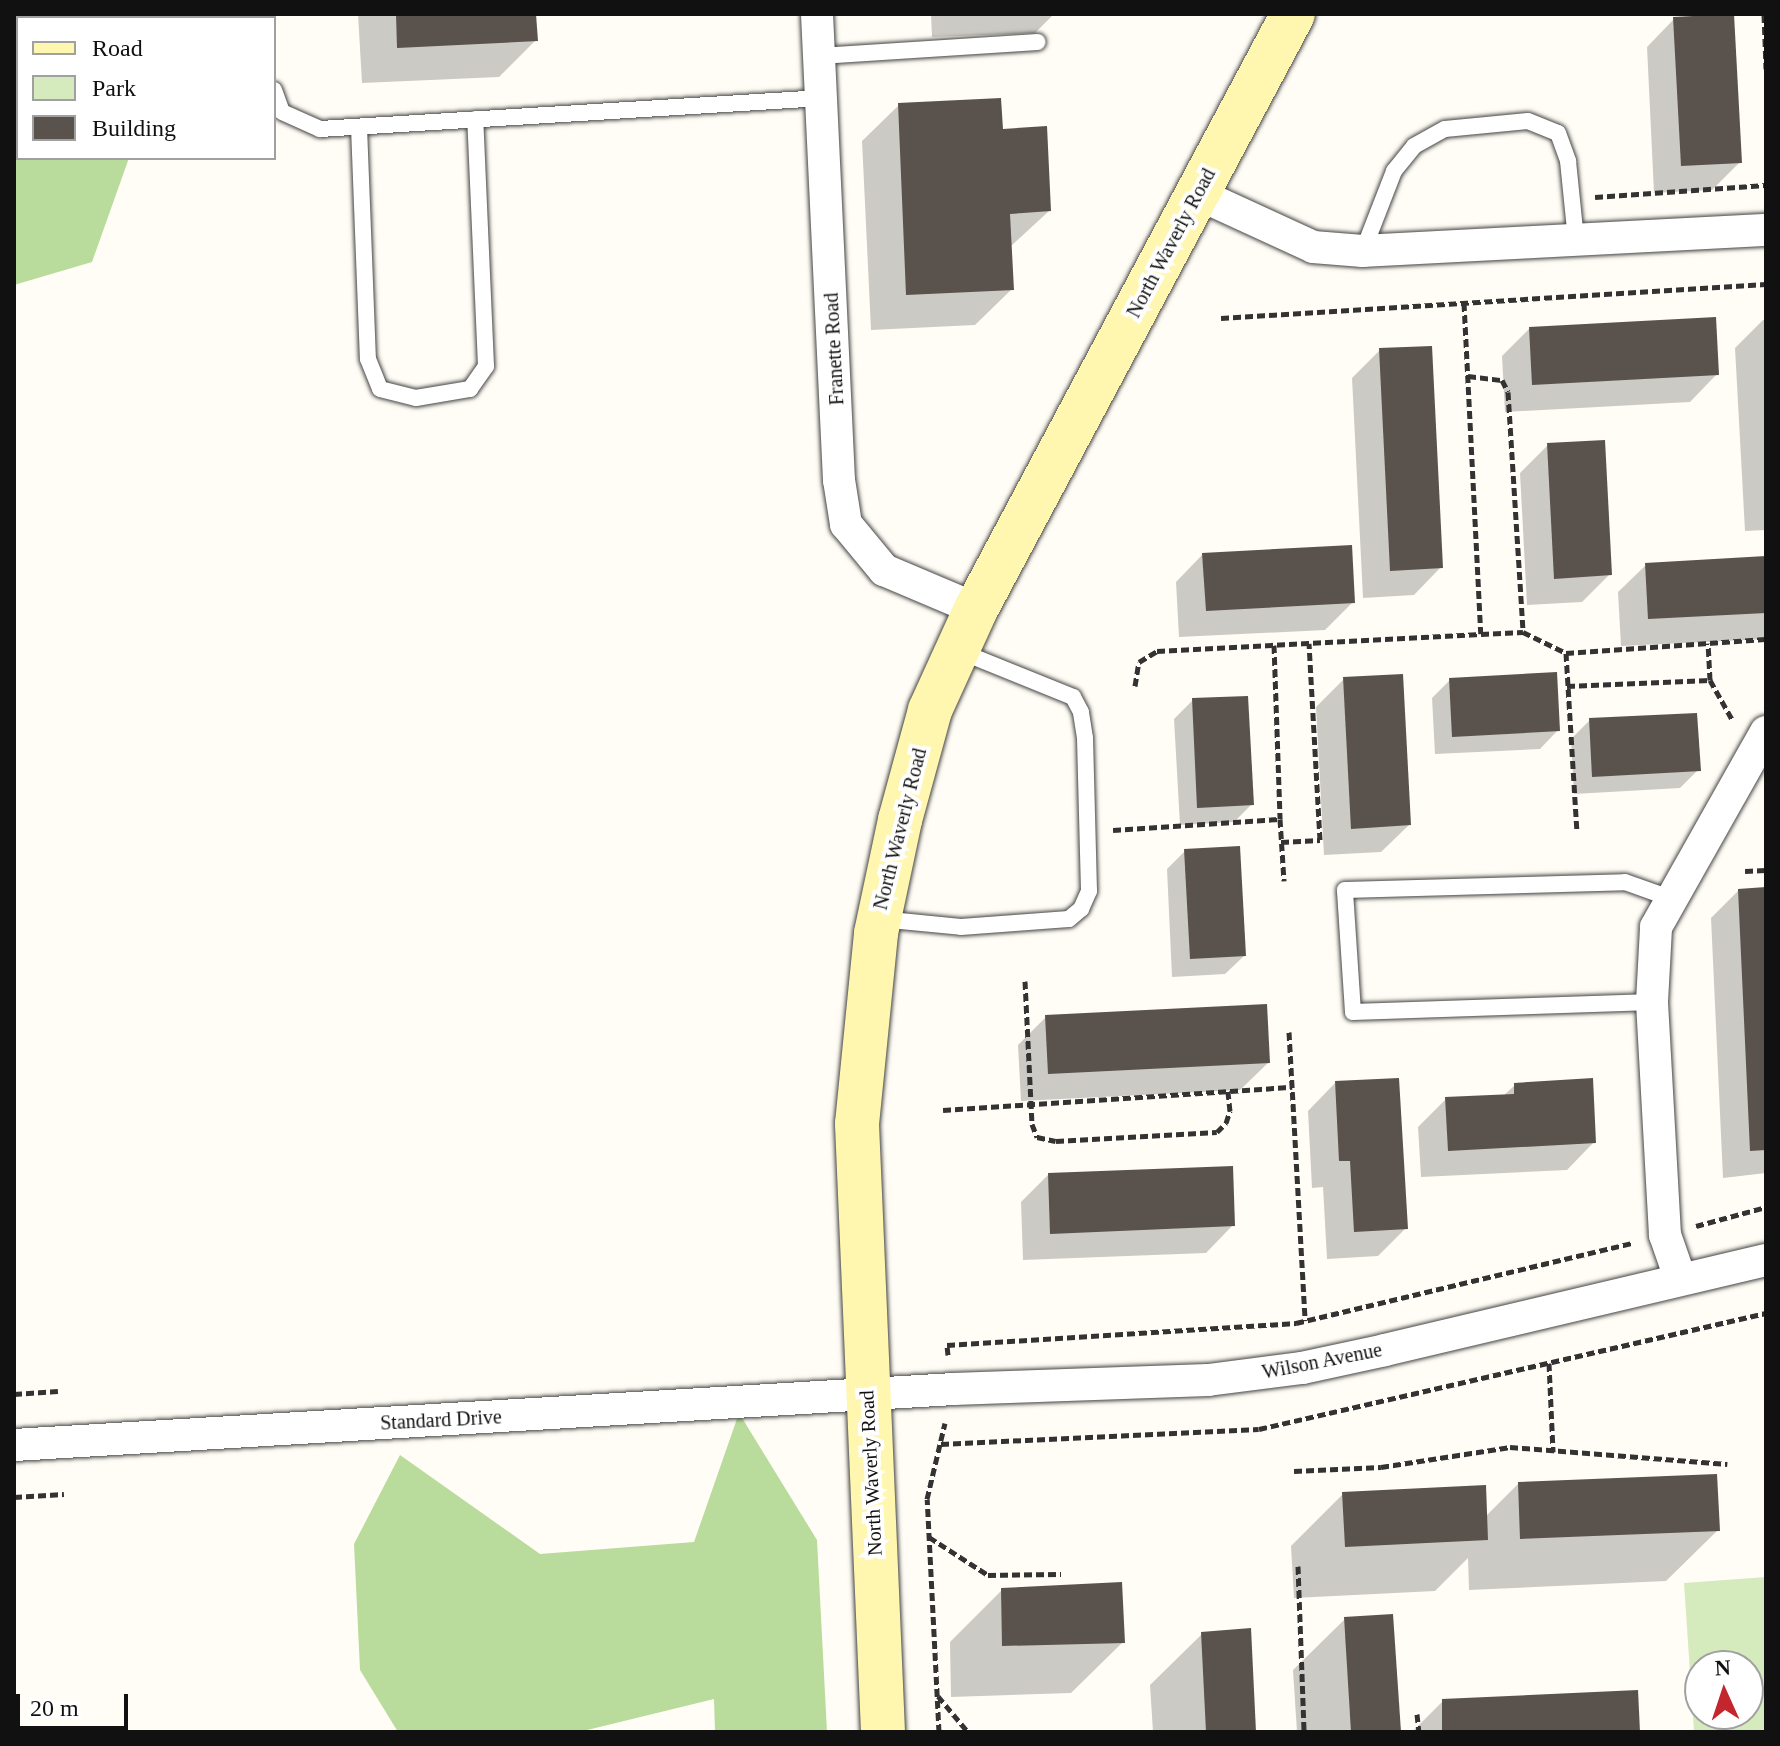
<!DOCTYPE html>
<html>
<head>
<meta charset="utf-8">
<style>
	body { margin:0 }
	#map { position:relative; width:1780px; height:1746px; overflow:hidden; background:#fffdf5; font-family:"Times New Roman",serif }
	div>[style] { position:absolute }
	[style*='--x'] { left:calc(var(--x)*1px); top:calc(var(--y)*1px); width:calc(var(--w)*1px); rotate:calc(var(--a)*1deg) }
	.green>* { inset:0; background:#d5ebbd }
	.forest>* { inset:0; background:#b9dc9c }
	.shadow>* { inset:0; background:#0003 }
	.building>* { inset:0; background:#5a524d }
	.path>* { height:5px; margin-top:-2.5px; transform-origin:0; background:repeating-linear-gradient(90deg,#333 0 8px,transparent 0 12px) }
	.roads { filter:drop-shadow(0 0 2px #444) drop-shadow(0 0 2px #444) }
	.lane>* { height:16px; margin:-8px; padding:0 8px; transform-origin:8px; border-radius:8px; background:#fff }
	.street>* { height:32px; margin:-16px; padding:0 16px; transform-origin:16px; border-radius:16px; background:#fff }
	.secondary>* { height:44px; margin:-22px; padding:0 22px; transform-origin:22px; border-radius:22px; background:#fff6b0 }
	span { translate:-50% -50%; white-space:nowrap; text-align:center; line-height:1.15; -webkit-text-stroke:8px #fff; paint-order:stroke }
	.street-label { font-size:20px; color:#111 }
	.frame { position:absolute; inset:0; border:16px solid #111; pointer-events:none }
	.legend { position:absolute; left:16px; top:16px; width:260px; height:144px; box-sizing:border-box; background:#fff; border:2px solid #a0a0a0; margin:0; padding:10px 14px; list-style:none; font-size:24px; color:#111 }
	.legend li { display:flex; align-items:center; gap:16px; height:40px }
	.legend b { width:40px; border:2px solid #a0a0a0 }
	.north { position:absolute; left:1684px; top:1650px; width:80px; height:80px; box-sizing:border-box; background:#fff; border:2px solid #a0a0a0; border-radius:50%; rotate:357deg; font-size:22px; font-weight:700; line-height:32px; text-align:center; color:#111 }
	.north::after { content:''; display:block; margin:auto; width:28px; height:36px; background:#c4262e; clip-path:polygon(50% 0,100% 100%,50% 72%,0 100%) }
	.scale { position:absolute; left:16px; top:1694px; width:112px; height:36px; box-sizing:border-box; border:4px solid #111; border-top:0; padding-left:10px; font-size:24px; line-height:28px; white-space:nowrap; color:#111; -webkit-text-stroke:6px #fff; paint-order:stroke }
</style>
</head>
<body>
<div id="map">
	<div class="green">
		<div style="clip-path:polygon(evenodd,1766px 1577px,1766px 1732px,1694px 1732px,1684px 1583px,1766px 1577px,1700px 1666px,1748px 1666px,1748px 1714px,1700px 1714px,1700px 1666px)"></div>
	</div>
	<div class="forest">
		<div style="clip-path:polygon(14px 14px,115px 14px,155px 18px,18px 18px,18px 158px,129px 158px,92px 262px,14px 285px)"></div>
		<div style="clip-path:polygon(739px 1413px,817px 1540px,827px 1732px,715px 1732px,714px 1699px,579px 1732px,398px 1732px,360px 1670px,354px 1544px,400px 1455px,540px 1554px,694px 1542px)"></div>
	</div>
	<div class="shadow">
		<div style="clip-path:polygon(358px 14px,534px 14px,536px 40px,499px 77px,362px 83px)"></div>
		<div style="clip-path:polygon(931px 14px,1054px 14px,1035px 33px,932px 37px)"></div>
		<div style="clip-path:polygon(1674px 19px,1740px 162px,1712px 190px,1654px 193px,1647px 47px)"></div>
		<div style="clip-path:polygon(899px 105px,1001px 131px,1049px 211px,1010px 247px,1012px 289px,975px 325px,871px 330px,862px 141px)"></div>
		<div style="clip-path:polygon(1763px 320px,1766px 320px,1766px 530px,1745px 531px,1735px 348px)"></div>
		<div style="clip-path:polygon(1529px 329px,1717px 374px,1690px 402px,1505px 412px,1502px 356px)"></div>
		<div style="clip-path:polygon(1380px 350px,1441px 567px,1414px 595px,1363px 598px,1352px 378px)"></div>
		<div style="clip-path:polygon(1548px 445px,1610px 574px,1582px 602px,1527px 605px,1520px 473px)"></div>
		<div style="clip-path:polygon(1203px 554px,1353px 602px,1325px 630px,1179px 637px,1176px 582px)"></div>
		<div style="clip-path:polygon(1766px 558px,1766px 639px,1621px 646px,1618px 592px,1646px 565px)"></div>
		<div style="clip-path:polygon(1344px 679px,1409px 825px,1381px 852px,1324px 855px,1316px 707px)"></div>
		<div style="clip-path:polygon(1450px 680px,1558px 730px,1540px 749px,1435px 754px,1432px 698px)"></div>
		<div style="clip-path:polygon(1193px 700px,1252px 804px,1234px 822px,1180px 825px,1174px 719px)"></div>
		<div style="clip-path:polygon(1590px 720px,1698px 770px,1680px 788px,1574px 794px,1571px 739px)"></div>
		<div style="clip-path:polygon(1185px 851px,1244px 956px,1225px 974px,1172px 977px,1167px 869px)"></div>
		<div style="clip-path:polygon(1766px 889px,1766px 1173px,1723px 1178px,1711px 918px,1739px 890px)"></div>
		<div style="clip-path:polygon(1046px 1017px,1268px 1063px,1240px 1090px,1021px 1101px,1018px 1045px)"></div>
		<div style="clip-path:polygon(1335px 1083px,1406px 1228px,1378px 1256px,1327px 1259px,1323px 1187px,1312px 1188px,1308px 1111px)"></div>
		<div style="clip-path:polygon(1515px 1085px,1594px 1142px,1567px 1170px,1421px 1177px,1418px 1127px,1446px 1099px,1503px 1096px)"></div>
		<div style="clip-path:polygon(1048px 1175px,1233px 1225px,1206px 1253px,1023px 1260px,1021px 1202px)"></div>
		<div style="clip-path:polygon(1518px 1484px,1718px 1530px,1666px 1581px,1469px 1590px,1468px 1558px,1435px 1591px,1294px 1598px,1291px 1546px,1343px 1494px,1485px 1517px)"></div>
		<div style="clip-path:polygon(1002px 1590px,1123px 1642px,1071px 1693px,951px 1697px,950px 1642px)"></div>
		<div style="clip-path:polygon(1345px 1619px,1399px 1732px,1297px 1732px,1293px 1670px)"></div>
		<div style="clip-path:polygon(1202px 1634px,1254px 1732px,1153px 1732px,1150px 1685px)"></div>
		<div style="clip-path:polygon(1443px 1701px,1638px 1732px,1412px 1732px)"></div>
	</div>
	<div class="building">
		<div style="clip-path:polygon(396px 14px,536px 14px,538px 41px,397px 48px)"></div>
		<div style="clip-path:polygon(1734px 14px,1742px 163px,1681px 166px,1673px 17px)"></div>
		<div style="clip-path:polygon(1001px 98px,1003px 129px,1047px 126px,1051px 211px,1010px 214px,1014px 290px,906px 295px,898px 103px)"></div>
		<div style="clip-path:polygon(1716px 317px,1719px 375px,1532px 385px,1529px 327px)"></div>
		<div style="clip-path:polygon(1432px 346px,1443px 568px,1390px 571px,1379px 348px)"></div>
		<div style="clip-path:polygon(1605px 440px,1612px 575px,1554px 579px,1547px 443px)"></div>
		<div style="clip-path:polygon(1352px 545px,1355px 603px,1206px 611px,1202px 553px)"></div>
		<div style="clip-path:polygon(1766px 556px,1766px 613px,1648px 619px,1645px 563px)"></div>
		<div style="clip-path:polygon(1557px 672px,1560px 731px,1452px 737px,1449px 678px)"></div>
		<div style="clip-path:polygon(1403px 674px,1411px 825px,1351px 829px,1343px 677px)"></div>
		<div style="clip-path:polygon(1248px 696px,1254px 805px,1197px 808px,1192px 698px)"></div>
		<div style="clip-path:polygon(1697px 713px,1701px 771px,1592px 777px,1589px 718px)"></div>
		<div style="clip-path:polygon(1240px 846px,1246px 956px,1190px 959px,1184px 849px)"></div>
		<div style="clip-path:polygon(1766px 887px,1766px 1150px,1750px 1151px,1738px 889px)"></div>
		<div style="clip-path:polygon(1267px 1004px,1270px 1063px,1048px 1074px,1045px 1015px)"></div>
		<div style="clip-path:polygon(1399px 1078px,1408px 1229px,1354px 1232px,1350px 1161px,1339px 1161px,1335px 1081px)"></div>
		<div style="clip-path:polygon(1593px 1078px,1596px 1143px,1448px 1151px,1445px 1097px,1514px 1094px,1514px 1083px)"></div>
		<div style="clip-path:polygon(1233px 1166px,1235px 1226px,1050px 1234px,1048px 1173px)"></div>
		<div style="clip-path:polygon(1717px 1474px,1720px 1531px,1520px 1539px,1518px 1482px)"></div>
		<div style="clip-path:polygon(1486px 1485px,1488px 1540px,1345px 1547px,1342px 1492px)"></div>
		<div style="clip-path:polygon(1122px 1582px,1125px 1643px,1002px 1646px,1001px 1588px)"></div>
		<div style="clip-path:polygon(1393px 1614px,1401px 1732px,1351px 1732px,1344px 1617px)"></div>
		<div style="clip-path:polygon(1251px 1628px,1256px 1732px,1206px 1732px,1201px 1632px)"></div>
		<div style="clip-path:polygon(1638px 1690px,1640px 1732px,1442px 1732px,1442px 1699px)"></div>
	</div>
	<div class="path">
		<div style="--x:1764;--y:14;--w:55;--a:87.9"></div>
		<div style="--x:1595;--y:197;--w:171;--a:-4"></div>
		<div style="--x:1464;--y:303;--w:331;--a:87.1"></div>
		<div style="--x:1481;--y:634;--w:42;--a:-2.7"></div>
		<div style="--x:1523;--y:632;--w:48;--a:26"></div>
		<div style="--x:1566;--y:653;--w:178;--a:86.5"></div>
		<div style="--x:1221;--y:318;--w:546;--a:-3.57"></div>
		<div style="--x:1468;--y:376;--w:34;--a:7"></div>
		<div style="--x:1502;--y:380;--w:13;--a:63"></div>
		<div style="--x:1508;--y:392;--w:240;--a:86.4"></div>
		<div style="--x:1274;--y:645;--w:174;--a:88"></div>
		<div style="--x:1566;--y:653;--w:200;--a:-4"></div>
		<div style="--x:1710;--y:680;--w:47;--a:60.7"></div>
		<div style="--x:1135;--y:686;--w:24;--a:-81"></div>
		<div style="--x:1139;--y:662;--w:21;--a:-31"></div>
		<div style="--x:1157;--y:651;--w:324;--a:-3"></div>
		<div style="--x:1567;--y:686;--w:143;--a:-2.4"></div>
		<div style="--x:1710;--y:680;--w:37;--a:-93"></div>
		<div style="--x:1113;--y:830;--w:167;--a:-3.8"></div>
		<div style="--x:1280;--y:819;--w:62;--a:86.3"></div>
		<div style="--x:1281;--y:842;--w:39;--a:-3"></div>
		<div style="--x:1320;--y:840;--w:197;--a:-93.2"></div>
		<div style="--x:1745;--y:871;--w:21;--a:-3"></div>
		<div style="--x:1025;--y:981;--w:143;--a:87.2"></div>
		<div style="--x:1032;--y:1124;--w:14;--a:69"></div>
		<div style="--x:1037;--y:1137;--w:19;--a:12"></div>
		<div style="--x:1056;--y:1141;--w:161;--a:-3.2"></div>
		<div style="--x:1217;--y:1132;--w:13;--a:-45"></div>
		<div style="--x:1226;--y:1123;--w:13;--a:-72"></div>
		<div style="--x:1230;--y:1111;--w:20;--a:-96"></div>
		<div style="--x:1289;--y:1032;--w:289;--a:86.8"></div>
		<div style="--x:943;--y:1110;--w:350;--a:-3.8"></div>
		<div style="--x:1696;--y:1226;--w:73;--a:-15.2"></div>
		<div style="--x:948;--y:1355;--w:10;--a:-96"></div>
		<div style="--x:947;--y:1345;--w:350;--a:-3.6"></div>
		<div style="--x:1296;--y:1323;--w:346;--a:-13.4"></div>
		<div style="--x:1549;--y:1363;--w:89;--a:87.4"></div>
		<div style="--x:14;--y:1394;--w:44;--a:-3.9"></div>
		<div style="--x:941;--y:1444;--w:318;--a:-2.7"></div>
		<div style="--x:1259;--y:1429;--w:520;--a:-12.89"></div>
		<div style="--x:1294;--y:1471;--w:87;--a:-2.6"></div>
		<div style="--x:1381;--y:1467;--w:131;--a:-8.8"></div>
		<div style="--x:1510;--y:1447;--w:218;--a:4.5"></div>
		<div style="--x:14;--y:1497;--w:50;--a:-3.4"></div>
		<div style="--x:929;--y:1537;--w:70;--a:32.8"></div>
		<div style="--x:988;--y:1575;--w:73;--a:-0.8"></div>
		<div style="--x:1298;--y:1566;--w:166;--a:87.9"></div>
		<div style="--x:938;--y:1696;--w:47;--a:50.2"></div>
		<div style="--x:1417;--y:1714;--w:18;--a:84"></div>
		<div style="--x:939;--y:1732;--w:233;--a:-92.9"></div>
		<div style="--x:927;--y:1499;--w:78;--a:-76.7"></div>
	</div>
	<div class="roads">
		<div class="lane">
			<div style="--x:258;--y:14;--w:4;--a:90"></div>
			<div style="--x:820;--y:56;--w:218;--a:-3.7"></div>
			<div style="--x:274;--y:90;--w:23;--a:70"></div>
			<div style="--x:282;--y:112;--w:42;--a:24.1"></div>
			<div style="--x:320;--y:129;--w:504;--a:-3.53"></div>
			<div style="--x:359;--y:127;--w:232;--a:87.8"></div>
			<div style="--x:368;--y:359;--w:32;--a:68"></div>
			<div style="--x:380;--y:389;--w:37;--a:14"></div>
			<div style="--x:416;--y:398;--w:55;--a:-9.5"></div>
			<div style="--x:470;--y:389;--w:28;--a:-55"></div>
			<div style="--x:486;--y:366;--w:247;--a:-92.5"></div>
			<div style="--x:1363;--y:251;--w:86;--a:-68.8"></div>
			<div style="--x:1394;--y:171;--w:32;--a:-51"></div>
			<div style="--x:1414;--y:146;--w:35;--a:-29"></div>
			<div style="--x:1445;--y:129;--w:83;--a:-5.5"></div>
			<div style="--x:1528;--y:121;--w:32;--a:22"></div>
			<div style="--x:1558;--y:133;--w:30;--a:70"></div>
			<div style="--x:1568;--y:161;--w:79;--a:84.2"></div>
			<div style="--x:880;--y:919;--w:81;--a:5.6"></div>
			<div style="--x:961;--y:927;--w:108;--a:-4.2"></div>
			<div style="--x:1069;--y:919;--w:16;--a:-40"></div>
			<div style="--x:1081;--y:909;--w:20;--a:-66"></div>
			<div style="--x:1089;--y:891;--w:153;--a:-91.5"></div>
			<div style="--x:1085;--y:738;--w:26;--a:-99"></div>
			<div style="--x:1081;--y:712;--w:17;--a:-118"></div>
			<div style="--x:1073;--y:697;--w:123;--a:-158"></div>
			<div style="--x:1652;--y:1002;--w:299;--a:178.1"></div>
			<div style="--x:1353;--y:1012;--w:122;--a:-93.8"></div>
			<div style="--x:1345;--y:890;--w:280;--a:-1.6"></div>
			<div style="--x:1625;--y:882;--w:48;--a:19.6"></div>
		</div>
		<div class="street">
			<div style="--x:817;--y:14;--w:467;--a:87.3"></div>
			<div style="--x:839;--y:480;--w:45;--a:81"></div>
			<div style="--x:846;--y:524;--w:60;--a:50.4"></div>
			<div style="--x:884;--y:570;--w:100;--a:23"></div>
			<div style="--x:1198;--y:194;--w:127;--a:24.7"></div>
			<div style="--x:1313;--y:247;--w:50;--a:4.6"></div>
			<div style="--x:1363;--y:251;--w:404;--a:-3"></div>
			<div style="--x:1680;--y:1278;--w:46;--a:-109.2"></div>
			<div style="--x:1665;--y:1235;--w:233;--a:-93.2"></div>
			<div style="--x:1652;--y:1002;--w:75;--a:-86.9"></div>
			<div style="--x:1656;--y:927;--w:224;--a:-60.6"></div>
			<div style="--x:14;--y:1445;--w:941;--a:-3.41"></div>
			<div style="--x:953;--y:1389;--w:255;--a:-2"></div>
			<div style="--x:1208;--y:1380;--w:95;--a:-7.3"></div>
			<div style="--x:1302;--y:1368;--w:85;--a:-12.2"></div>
			<div style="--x:1385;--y:1350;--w:391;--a:-13.3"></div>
		</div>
		<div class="secondary">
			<div style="--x:883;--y:1732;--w:609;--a:-92.45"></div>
			<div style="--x:857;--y:1124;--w:192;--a:-84.3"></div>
			<div style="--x:876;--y:933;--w:116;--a:-78"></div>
			<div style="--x:900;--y:820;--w:114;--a:-74.7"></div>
			<div style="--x:930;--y:710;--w:111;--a:-65.5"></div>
			<div style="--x:976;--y:609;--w:674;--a:-61.95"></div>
		</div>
	</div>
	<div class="street-label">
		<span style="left:1171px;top:243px;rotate:-62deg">North Waverly Road</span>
		<span style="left:834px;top:349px;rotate:-93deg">Franette Road</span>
		<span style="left:900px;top:829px;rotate:-76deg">North Waverly Road</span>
		<span style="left:1322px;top:1361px;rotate:-11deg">Wilson Avenue</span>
		<span style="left:441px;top:1420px;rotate:-3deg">Standard Drive</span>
		<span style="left:871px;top:1473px;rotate:-93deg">North Waverly Road</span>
	</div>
	<div class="frame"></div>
	<ul class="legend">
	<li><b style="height:10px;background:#fff6b0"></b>Road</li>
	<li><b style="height:22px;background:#d5ebbd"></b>Park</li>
	<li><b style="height:22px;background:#5a524d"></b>Building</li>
	</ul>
	<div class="north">N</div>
	<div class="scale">20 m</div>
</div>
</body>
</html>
